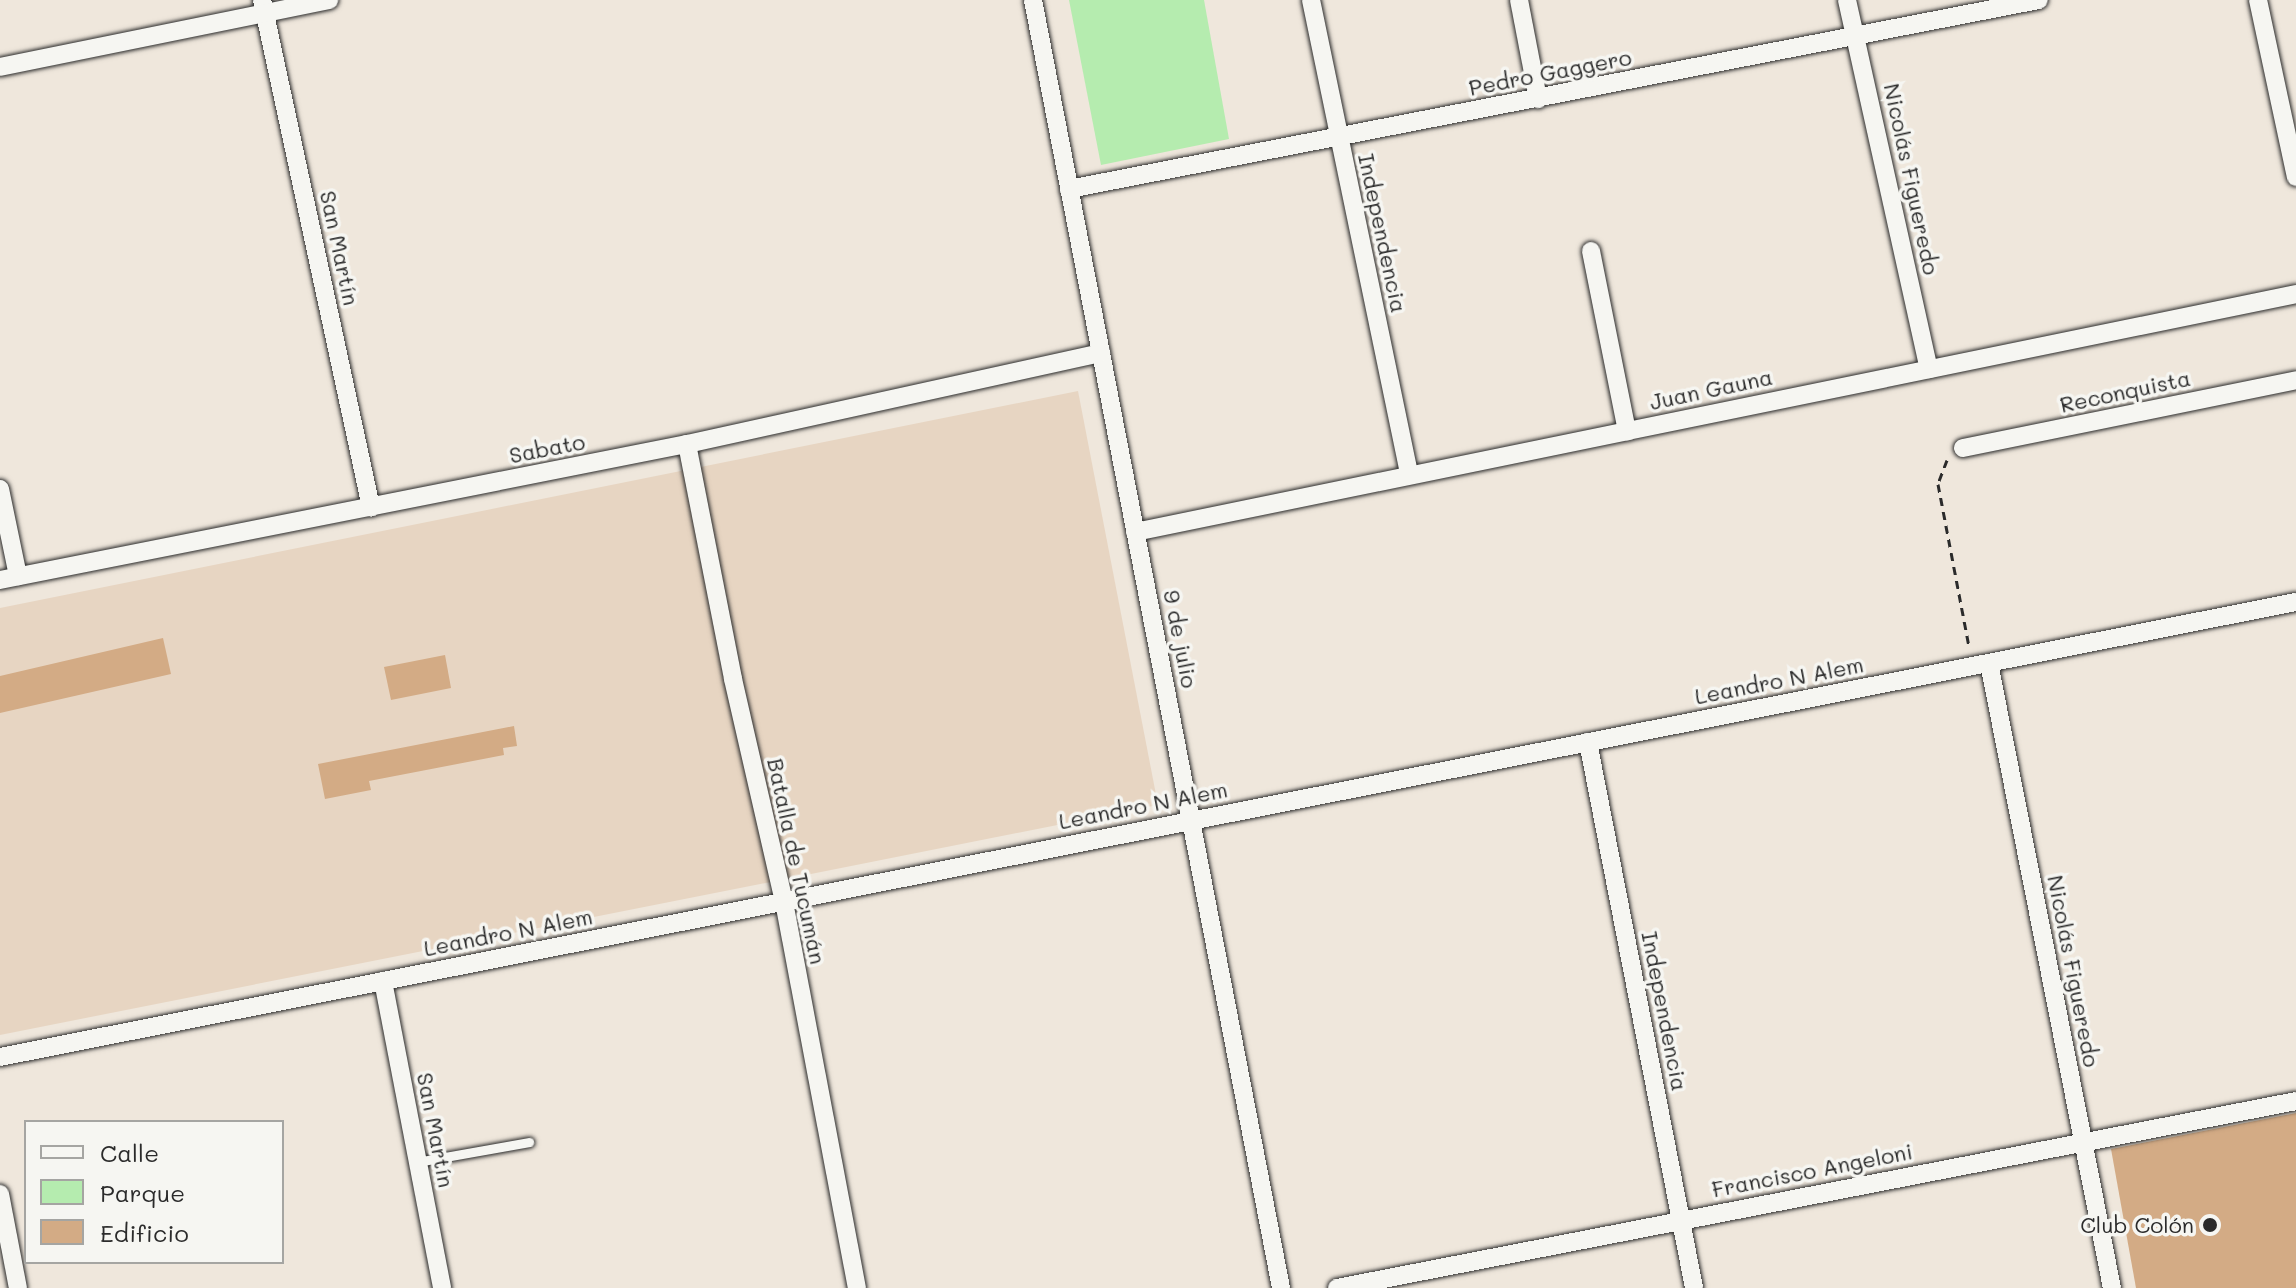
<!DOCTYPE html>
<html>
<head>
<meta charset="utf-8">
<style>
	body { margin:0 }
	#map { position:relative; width:2296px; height:1288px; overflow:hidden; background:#efe7dc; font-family:Mali,sans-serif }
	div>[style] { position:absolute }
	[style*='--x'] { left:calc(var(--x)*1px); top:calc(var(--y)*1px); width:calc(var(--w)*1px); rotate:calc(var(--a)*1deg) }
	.built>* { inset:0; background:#e7d5c2 }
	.green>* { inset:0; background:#b5ecaf }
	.building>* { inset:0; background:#d3ab85 }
	.path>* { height:3px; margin-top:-1.5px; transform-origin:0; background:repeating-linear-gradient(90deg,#2b2b2b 0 8px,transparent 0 14px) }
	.roads { filter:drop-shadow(0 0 2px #2b2b2b) drop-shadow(0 0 2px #2b2b2b) }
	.lane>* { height:9px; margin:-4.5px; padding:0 4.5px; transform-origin:4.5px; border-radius:4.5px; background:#f6f6f2 }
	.street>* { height:18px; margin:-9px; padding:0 9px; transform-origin:9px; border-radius:9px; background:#f6f6f2 }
	.dots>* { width:22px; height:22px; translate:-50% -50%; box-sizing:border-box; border:4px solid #f6f6f2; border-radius:50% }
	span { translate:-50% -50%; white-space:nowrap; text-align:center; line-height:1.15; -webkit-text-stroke:7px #f6f6f2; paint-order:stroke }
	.street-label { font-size:22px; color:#2b2b2b }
	.poi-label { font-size:22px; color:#2b2b2b }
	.right { translate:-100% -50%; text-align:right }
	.legend { position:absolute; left:24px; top:1120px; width:260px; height:144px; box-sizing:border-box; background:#f6f6f2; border:2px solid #a5a5a2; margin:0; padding:10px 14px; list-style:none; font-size:24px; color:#2b2b2b }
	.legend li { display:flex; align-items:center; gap:16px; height:40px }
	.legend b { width:40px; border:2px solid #a5a5a2 }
</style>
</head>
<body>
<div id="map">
	<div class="built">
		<div style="clip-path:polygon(1078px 391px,1158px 805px,0 1035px,0 608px)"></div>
	</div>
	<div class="green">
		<div style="clip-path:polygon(1069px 0,1204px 0,1229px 139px,1101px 165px)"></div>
	</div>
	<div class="building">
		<div style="clip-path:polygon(163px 638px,171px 674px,0 713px,0 676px)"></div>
		<div style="clip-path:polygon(445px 655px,451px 688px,391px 700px,384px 667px)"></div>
		<div style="clip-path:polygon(514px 726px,517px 746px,503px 748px,504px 755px,369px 781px,371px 790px,325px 799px,318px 764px)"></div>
		<div style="clip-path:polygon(2296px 1113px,2296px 1288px,2136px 1288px,2111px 1149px)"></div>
	</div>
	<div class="path">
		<div style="--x:1947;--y:460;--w:26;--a:111"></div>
		<div style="--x:1938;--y:484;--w:166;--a:79.2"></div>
	</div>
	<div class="roads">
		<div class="lane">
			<div style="--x:417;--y:1162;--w:114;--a:-10.1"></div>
		</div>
		<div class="street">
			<div style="--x:262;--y:0;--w:519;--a:77.87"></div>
			<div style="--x:1033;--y:0;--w:1312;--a:79.1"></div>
			<div style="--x:1311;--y:0;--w:485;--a:78.3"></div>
			<div style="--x:1519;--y:0;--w:101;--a:79.1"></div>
			<div style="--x:1847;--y:0;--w:378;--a:77.5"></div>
			<div style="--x:2258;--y:0;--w:181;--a:77.9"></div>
			<div style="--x:0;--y:67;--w:336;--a:-11.5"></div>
			<div style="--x:1069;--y:189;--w:988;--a:-11.03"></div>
			<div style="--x:1591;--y:251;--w:184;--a:78.7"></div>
			<div style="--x:687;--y:444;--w:239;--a:78.9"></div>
			<div style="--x:733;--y:679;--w:229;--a:77.1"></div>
			<div style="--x:784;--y:902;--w:393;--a:79.3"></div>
			<div style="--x:1963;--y:448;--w:340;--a:-11.5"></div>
			<div style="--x:0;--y:489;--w:89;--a:78.3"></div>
			<div style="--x:1135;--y:532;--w:1185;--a:-11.58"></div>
			<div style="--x:0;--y:580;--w:700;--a:-11.2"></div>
			<div style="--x:687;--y:444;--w:424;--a:-12.4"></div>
			<div style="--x:1989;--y:663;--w:637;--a:78.87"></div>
			<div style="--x:1588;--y:742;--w:556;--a:79.01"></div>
			<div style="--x:383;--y:981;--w:313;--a:79.1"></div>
			<div style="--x:0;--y:1057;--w:2341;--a:-11.21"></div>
			<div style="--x:0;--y:1194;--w:96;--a:79.2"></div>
			<div style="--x:1337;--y:1288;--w:977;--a:-11.03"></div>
		</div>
	</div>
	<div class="dots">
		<div style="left:2210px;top:1225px;background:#2b2b2b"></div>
	</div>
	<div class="street-label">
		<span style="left:1550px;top:72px;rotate:-11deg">Pedro Gaggero</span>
		<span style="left:1912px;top:179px;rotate:78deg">Nicolás Figueredo</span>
		<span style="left:1383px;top:233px;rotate:78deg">Independencia</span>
		<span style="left:340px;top:248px;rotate:78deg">San Martín</span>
		<span style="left:1711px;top:389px;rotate:-12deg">Juan Gauna</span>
		<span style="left:2125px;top:391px;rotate:-12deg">Reconquista</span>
		<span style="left:547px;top:448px;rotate:-11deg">Sabato</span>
		<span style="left:1181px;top:639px;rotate:79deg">9 de julio</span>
		<span style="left:1779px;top:680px;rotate:-11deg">Leandro N Alem</span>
		<span style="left:1143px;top:805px;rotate:-11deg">Leandro N Alem</span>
		<span style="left:797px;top:861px;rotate:78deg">Batalla de Tucumán</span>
		<span style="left:508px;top:932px;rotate:-11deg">Leandro N Alem</span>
		<span style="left:2074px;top:971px;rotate:79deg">Nicolás Figueredo</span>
		<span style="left:1665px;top:1011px;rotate:79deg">Independencia</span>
		<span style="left:436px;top:1130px;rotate:79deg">San Martín</span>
		<span style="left:1812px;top:1170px;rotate:-11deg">Francisco Angeloni</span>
	</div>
	<div class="poi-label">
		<span class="right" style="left:2194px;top:1225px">Club Colón</span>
	</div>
	<ul class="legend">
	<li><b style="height:10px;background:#f6f6f2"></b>Calle</li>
	<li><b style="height:22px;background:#b5ecaf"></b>Parque</li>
	<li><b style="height:22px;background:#d3ab85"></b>Edificio</li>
	</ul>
</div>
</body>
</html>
